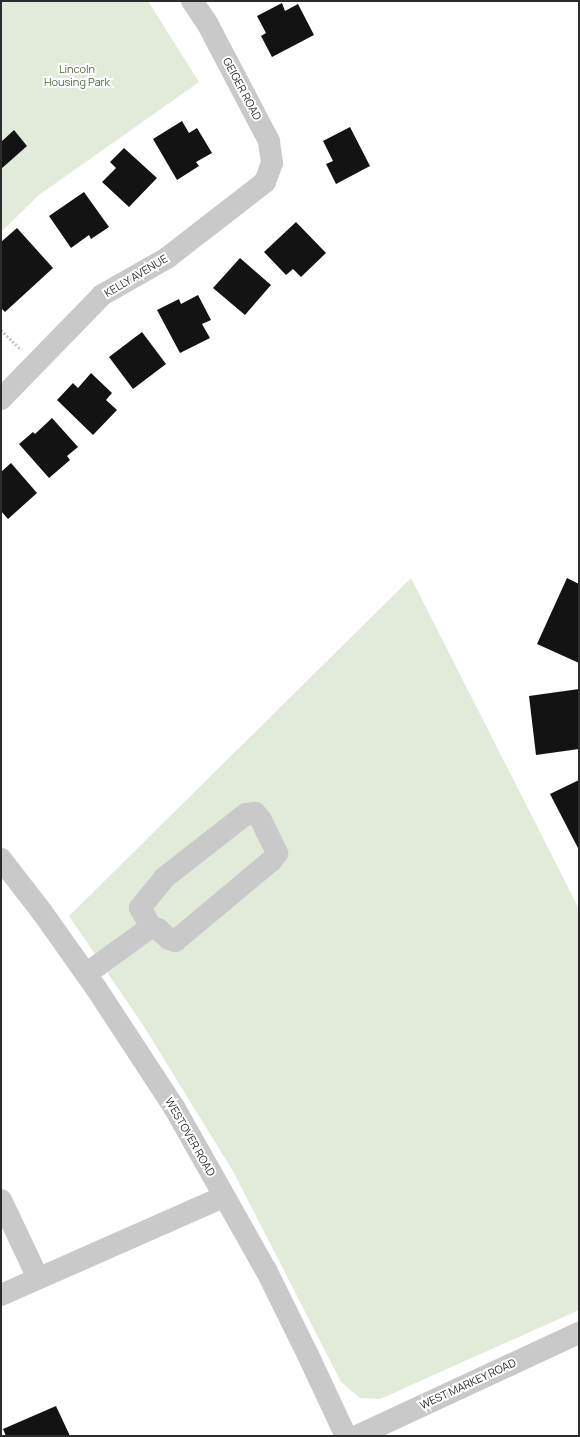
<!DOCTYPE html>
<html>
<head>
<meta charset="utf-8">
<style>
	body { margin:0 }
	#map { position:relative; width:580px; height:1437px; overflow:hidden; background:#fff; font-family:Manrope,sans-serif }
	div>[style] { position:absolute }
	[style*='--x'] { left:calc(var(--x)*1px); top:calc(var(--y)*1px); width:calc(var(--w)*1px); rotate:calc(var(--a)*1deg) }
	.green>* { inset:0; background:#e2eada }
	.building>* { inset:0; background:#131313 }
	.path>* { height:2.5px; margin-top:-1.25px; transform-origin:0; background:repeating-linear-gradient(90deg,#c9c9c9 0 2px,transparent 0 4px) }
	.minor>* { height:22px; margin:-11px; padding:0 11px; transform-origin:11px; border-radius:11px; background:#c9c9c9 }
	span { translate:-50% -50%; white-space:nowrap; text-align:center; line-height:1.15; -webkit-text-stroke:4px #fff; paint-order:stroke }
	.park-label { font-size:11px; color:#4f663c }
	.street-label { font-size:11px; color:#2c2c2c }
	.frame { position:absolute; inset:0; border:2px solid #2c2c2c; pointer-events:none }
</style>
</head>
<body>
<div id="map">
	<div class="green">
		<div style="clip-path:polygon(1px 1px,148px 1px,199px 82px,39px 195px,1px 232px)"></div>
		<div style="clip-path:polygon(411px 578px,579px 909px,579px 1310px,380px 1399px,360px 1398px,341px 1382px,234px 1173px,143px 1025px,69px 916px)"></div>
	</div>
	<div class="building">
		<div style="clip-path:polygon(282px 3px,285px 11px,298px 4px,314px 35px,272px 57px,261px 36px,266px 33px,257px 16px)"></div>
		<div style="clip-path:polygon(182px 121px,189px 133px,197px 128px,212px 153px,196px 162px,199px 166px,177px 180px,153px 139px)"></div>
		<div style="clip-path:polygon(350px 127px,370px 166px,336px 184px,326px 164px,333px 161px,323px 141px)"></div>
		<div style="clip-path:polygon(14px 130px,27px 146px,1px 169px,1px 142px)"></div>
		<div style="clip-path:polygon(124px 148px,157px 178px,129px 207px,102px 182px,116px 168px,110px 162px)"></div>
		<div style="clip-path:polygon(84px 192px,109px 227px,91px 239px,89px 235px,71px 248px,49px 216px)"></div>
		<div style="clip-path:polygon(296px 222px,326px 253px,301px 277px,293px 269px,286px 275px,264px 252px)"></div>
		<div style="clip-path:polygon(17px 228px,53px 268px,5px 312px,1px 308px,1px 242px)"></div>
		<div style="clip-path:polygon(240px 258px,271px 285px,245px 315px,213px 288px)"></div>
		<div style="clip-path:polygon(198px 295px,211px 320px,202px 324px,210px 338px,180px 353px,157px 310px,179px 299px,181px 304px)"></div>
		<div style="clip-path:polygon(142px 332px,166px 364px,133px 389px,109px 357px)"></div>
		<div style="clip-path:polygon(91px 373px,112px 393px,106px 400px,117px 410px,93px 435px,57px 400px,73px 383px,78px 388px)"></div>
		<div style="clip-path:polygon(52px 418px,78px 447px,67px 456px,70px 460px,49px 478px,19px 444px,33px 432px,35px 434px)"></div>
		<div style="clip-path:polygon(11px 463px,37px 493px,8px 519px,1px 511px,1px 472px)"></div>
		<div style="clip-path:polygon(567px 578px,579px 584px,579px 663px,537px 644px)"></div>
		<div style="clip-path:polygon(579px 689px,579px 749px,536px 755px,529px 696px)"></div>
		<div style="clip-path:polygon(579px 780px,579px 850px,550px 794px)"></div>
		<div style="clip-path:polygon(56px 1406px,70px 1436px,6px 1436px,3px 1429px)"></div>
	</div>
	<div class="path">
		<div style="--x:1;--y:330;--w:28;--a:44"></div>
	</div>
	<div class="minor">
		<div style="--x:1;--y:399;--w:145;--a:-45.8"></div>
		<div style="--x:102;--y:295;--w:75;--a:-29.6"></div>
		<div style="--x:167;--y:258;--w:124;--a:-37.8"></div>
		<div style="--x:265;--y:182;--w:20;--a:-70"></div>
		<div style="--x:272;--y:163;--w:22;--a:-98"></div>
		<div style="--x:269;--y:141;--w:133;--a:-117.7"></div>
		<div style="--x:207;--y:23;--w:27;--a:-124"></div>
		<div style="--x:255;--y:813;--w:9;--a:49"></div>
		<div style="--x:261;--y:820;--w:37;--a:64"></div>
		<div style="--x:277;--y:853;--w:9;--a:126"></div>
		<div style="--x:272;--y:860;--w:126;--a:140.1"></div>
		<div style="--x:175;--y:941;--w:6;--a:-162"></div>
		<div style="--x:169;--y:939;--w:15;--a:-138"></div>
		<div style="--x:158;--y:929;--w:7;--a:-164"></div>
		<div style="--x:151;--y:927;--w:22;--a:-120"></div>
		<div style="--x:140;--y:908;--w:38;--a:-51"></div>
		<div style="--x:164;--y:878;--w:104;--a:-38"></div>
		<div style="--x:246;--y:814;--w:9;--a:-6"></div>
		<div style="--x:1;--y:859;--w:67;--a:52.3"></div>
		<div style="--x:42;--y:912;--w:93;--a:54.6"></div>
		<div style="--x:96;--y:988;--w:142;--a:56.8"></div>
		<div style="--x:174;--y:1107;--w:187;--a:60.6"></div>
		<div style="--x:266;--y:1270;--w:95;--a:63.7"></div>
		<div style="--x:308;--y:1355;--w:89;--a:64.9"></div>
		<div style="--x:86;--y:974;--w:80;--a:-35.9"></div>
		<div style="--x:1;--y:1200;--w:86;--a:64.6"></div>
		<div style="--x:1;--y:1295;--w:243;--a:-23.8"></div>
		<div style="--x:357;--y:1436;--w:245;--a:-24.9"></div>
	</div>
	<div class="park-label">
		<span style="left:77px;top:76px">Lincoln<br>Housing Park</span>
	</div>
	<div class="street-label">
		<span style="left:242px;top:89px;rotate:62deg">GEIGER ROAD</span>
		<span style="left:136px;top:276px;rotate:-31deg">KELLY AVENUE</span>
		<span style="left:190px;top:1137px;rotate:60deg">WESTOVER ROAD</span>
		<span style="left:468px;top:1384px;rotate:-25deg">WEST MARKEY ROAD</span>
	</div>
	<div class="frame"></div>
</div>
</body>
</html>
